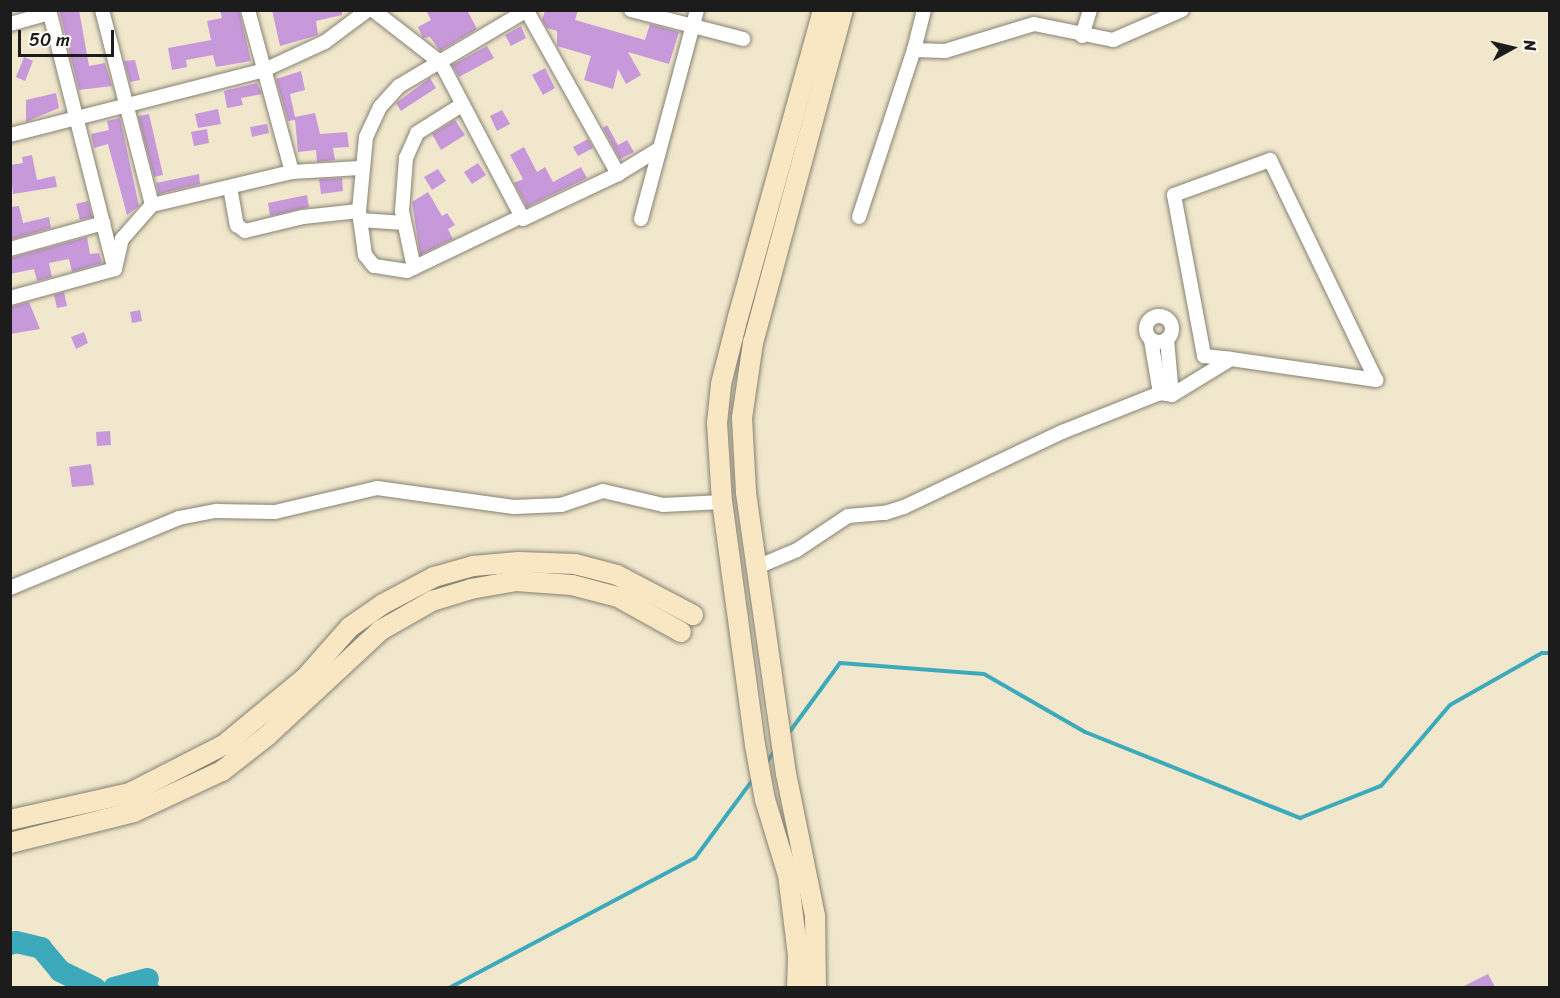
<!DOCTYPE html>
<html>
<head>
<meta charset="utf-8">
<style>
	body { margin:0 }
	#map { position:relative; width:1560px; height:998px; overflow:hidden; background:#f0e7cc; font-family:Sriracha,sans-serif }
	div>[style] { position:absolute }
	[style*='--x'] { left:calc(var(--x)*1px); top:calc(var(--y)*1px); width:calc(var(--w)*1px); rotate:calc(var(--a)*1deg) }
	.stream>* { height:4px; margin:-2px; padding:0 2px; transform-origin:2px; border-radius:2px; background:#3daabc }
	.river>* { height:22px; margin:-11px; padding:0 11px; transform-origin:11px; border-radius:11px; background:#3daabc }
	.building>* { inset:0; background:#c899da }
	.roads { filter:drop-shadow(0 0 2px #868274) drop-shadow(0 0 2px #868274) }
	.street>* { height:14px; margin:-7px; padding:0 7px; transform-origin:7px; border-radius:7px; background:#fff }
	.street>.ring { margin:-7px; padding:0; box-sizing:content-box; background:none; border:14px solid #fff; border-radius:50% }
	.secondary>* { height:20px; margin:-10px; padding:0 10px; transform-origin:10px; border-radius:10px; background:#f9e7c3 }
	span { translate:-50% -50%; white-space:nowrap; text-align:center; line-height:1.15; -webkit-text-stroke:4.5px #fdfcf7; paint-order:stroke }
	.frame { position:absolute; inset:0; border:12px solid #1c1c1c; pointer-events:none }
	.north { position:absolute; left:1482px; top:18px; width:60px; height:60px; -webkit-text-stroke:4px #fdfcf7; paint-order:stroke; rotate:82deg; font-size:16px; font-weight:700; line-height:24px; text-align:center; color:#1c1c1c }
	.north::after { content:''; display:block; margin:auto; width:21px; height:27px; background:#1c1c1c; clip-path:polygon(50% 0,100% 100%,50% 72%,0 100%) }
	.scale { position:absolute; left:18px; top:30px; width:96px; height:27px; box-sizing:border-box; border:3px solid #1c1c1c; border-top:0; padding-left:8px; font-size:18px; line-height:21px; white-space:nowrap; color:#1c1c1c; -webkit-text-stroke:4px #fdfcf7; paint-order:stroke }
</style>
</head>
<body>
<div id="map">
	<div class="stream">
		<div style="--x:788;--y:734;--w:88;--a:-53.8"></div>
		<div style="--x:840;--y:663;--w:144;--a:4.4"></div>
		<div style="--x:984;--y:674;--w:116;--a:29.9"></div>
		<div style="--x:1085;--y:732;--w:232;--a:21.8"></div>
		<div style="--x:1300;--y:818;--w:87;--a:-21.6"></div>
		<div style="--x:1381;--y:786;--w:106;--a:-49.6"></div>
		<div style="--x:1450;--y:705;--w:106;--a:-29.5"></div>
		<div style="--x:1542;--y:653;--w:8;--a:0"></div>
		<div style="--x:766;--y:763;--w:17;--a:-54"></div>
		<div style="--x:148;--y:979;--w:14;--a:39"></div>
		<div style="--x:449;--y:988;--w:278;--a:-27.9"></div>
		<div style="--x:695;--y:858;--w:99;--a:-53.6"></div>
	</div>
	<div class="river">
		<div style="--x:10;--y:944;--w:6;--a:-18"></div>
		<div style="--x:16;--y:942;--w:26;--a:13"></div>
		<div style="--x:41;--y:948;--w:30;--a:50"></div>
		<div style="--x:60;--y:971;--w:39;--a:26"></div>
		<div style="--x:114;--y:988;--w:35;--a:-15"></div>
	</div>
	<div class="building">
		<div style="clip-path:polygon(59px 10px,79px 10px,89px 66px,105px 63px,112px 86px,79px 90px)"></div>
		<div style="clip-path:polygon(220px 10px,239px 10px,251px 61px,216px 67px,213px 55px,186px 60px,187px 67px,172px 70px,168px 48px,211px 40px,207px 21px,222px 18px)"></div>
		<div style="clip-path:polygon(272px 10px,342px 10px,342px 15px,316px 21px,318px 35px,280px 46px)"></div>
		<div style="clip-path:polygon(426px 10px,467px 10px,477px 29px,440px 51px,430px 37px,423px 38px,418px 27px,431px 20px)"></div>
		<div style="clip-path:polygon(545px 10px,578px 10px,575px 20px,645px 40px,650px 24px,679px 32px,669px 64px,628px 52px,641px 75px,626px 84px,618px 69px,613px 89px,584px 80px,591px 56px,557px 46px,557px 31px,547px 28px,542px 20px)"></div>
		<div style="clip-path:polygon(521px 26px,526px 38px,511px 46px,505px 35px)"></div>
		<div style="clip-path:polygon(487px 46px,494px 58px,459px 77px,452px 65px)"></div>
		<div style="clip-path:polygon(24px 57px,33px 61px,25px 81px,16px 77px)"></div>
		<div style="clip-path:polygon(135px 60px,140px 80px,130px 82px,124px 61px)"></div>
		<div style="clip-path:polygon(545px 68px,555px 88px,543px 95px,532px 75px)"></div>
		<div style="clip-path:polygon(301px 71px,305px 90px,290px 94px,295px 117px,315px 113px,320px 134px,347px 132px,349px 147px,333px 148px,335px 160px,317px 162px,316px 150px,298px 152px,295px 120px,288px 121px,276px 79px)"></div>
		<div style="clip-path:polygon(430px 78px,436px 88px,401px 111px,396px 103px)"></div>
		<div style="clip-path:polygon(257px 83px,262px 94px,241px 98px,243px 105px,227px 108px,224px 91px)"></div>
		<div style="clip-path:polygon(56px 93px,59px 108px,26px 122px,26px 100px)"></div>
		<div style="clip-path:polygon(218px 109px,221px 124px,198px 128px,195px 114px)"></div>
		<div style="clip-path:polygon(502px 110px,510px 124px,497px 131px,490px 116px)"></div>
		<div style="clip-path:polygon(149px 114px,163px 175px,154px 177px,138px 116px)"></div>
		<div style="clip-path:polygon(120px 118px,139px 206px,127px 215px,108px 144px,94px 148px,91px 134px,109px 130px,107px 121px)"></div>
		<div style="clip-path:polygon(455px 120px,465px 135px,441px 150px,432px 134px)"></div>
		<div style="clip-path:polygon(267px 124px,269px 133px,252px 137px,250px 127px)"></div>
		<div style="clip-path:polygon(607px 125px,618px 145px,627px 140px,634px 152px,620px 159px,603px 128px)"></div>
		<div style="clip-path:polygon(207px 129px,209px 143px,194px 146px,191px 132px)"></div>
		<div style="clip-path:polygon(588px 139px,593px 148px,578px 156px,573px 147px)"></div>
		<div style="clip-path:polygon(524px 147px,537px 172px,545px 167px,553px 182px,581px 167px,587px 178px,527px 207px,514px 183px,523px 179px,510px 155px)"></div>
		<div style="clip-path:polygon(32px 155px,37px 180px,55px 176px,57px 187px,13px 194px,10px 165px,23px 163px,22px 157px)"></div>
		<div style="clip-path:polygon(478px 163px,486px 175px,472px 184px,464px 172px)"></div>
		<div style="clip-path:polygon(438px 169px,446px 181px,432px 190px,424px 177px)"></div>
		<div style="clip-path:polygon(199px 174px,200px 184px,159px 194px,156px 183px)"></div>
		<div style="clip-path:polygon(342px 178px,343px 191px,321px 194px,319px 179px)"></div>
		<div style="clip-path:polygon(428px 192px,442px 216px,447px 213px,455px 225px,448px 229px,453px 239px,420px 255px,412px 202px)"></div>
		<div style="clip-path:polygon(307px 195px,309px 207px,270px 216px,268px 203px)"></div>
		<div style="clip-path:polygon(88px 201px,92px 217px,80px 220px,76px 204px)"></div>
		<div style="clip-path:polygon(19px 206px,23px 223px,49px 217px,51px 228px,10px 240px,10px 207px)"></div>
		<div style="clip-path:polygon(87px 237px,90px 254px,99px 253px,102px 263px,72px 272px,69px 259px,49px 263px,52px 277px,37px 281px,34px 269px,10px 274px,10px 258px)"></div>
		<div style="clip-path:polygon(64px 292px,67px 306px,57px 308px,54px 295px)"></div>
		<div style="clip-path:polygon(29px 302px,40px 329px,10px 334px,10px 307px)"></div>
		<div style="clip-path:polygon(140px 310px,142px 321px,132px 323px,130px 312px)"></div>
		<div style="clip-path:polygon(84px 332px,88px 343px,76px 349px,71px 337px)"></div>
		<div style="clip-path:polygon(110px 431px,111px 445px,97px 446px,96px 432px)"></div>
		<div style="clip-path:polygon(91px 464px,94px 485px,72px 487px,69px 467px)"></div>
		<div style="clip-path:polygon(1488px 974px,1495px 987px,1462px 987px)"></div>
	</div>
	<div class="roads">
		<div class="street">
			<div style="--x:49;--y:10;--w:265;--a:75.8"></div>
			<div style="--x:102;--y:10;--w:201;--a:75.6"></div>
			<div style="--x:248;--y:10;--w:168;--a:74.8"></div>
			<div style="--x:373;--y:10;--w:86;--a:37.9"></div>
			<div style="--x:441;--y:63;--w:176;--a:62.3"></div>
			<div style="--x:523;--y:219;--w:105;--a:-25.3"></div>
			<div style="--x:618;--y:174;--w:48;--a:-31.4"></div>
			<div style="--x:631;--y:10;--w:116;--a:14.5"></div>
			<div style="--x:924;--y:10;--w:41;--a:104"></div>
			<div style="--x:914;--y:50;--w:31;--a:2"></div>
			<div style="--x:945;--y:51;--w:93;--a:-16.9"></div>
			<div style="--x:1034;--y:24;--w:81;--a:11.4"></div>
			<div style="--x:1113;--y:40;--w:75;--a:-23.5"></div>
			<div style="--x:527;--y:11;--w:187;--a:60.8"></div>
			<div style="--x:10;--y:24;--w:41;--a:-15.4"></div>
			<div style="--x:1082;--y:36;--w:27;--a:-73"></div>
			<div style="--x:10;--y:135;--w:260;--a:-14.3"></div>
			<div style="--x:262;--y:71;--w:69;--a:-24.7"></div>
			<div style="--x:325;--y:42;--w:54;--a:-36.7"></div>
			<div style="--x:230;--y:187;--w:39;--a:80"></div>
			<div style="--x:237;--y:225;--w:10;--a:37"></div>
			<div style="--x:245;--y:231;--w:60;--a:-13.6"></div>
			<div style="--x:303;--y:217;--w:56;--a:-6.1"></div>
			<div style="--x:520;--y:217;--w:125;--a:154.5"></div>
			<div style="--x:407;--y:271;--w:33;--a:-171"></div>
			<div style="--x:374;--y:266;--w:14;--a:-129"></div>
			<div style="--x:365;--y:255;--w:44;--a:-97.8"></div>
			<div style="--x:359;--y:211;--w:74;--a:-84.6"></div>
			<div style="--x:366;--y:137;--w:33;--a:-65"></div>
			<div style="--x:380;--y:107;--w:28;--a:-48"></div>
			<div style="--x:399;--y:86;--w:149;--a:-30.7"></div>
			<div style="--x:859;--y:217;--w:176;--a:-71.8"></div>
			<div style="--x:641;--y:219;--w:216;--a:-75"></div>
			<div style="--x:360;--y:220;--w:44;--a:3.9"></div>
			<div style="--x:10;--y:249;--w:97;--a:-15.6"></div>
			<div style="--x:414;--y:268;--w:58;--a:-101.9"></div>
			<div style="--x:402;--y:211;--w:53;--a:-85.7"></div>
			<div style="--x:406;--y:158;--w:27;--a:-66"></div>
			<div style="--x:417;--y:133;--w:54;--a:-32.2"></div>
			<div style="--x:115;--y:269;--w:31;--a:-77"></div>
			<div style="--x:122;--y:239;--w:45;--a:-48.6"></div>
			<div style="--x:152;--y:205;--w:144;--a:-13.3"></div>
			<div style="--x:292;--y:172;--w:68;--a:-3.4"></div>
			<div style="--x:10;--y:298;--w:109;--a:-15.4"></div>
			<div class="ring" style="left:1146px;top:316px;width:12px;height:12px"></div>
			<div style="--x:1167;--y:339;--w:56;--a:84.9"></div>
			<div style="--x:1151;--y:340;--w:54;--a:80.4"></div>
			<div style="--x:757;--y:567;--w:43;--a:-23"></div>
			<div style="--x:797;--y:550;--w:61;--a:-33.7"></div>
			<div style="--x:848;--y:516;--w:37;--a:-5"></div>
			<div style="--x:885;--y:513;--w:20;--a:-18"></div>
			<div style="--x:904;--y:507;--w:175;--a:-25.4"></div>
			<div style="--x:1062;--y:432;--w:105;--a:-21.7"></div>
			<div style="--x:1160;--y:393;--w:12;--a:9"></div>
			<div style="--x:1172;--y:395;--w:69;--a:-31.4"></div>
			<div style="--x:1231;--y:359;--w:147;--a:8.2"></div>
			<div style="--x:1376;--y:380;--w:244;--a:-115.7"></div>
			<div style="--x:1270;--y:160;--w:102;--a:160"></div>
			<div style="--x:1174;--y:195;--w:164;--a:79.4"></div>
			<div style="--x:1204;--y:356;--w:27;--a:6"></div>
			<div style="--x:10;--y:588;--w:183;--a:-22.5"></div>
			<div style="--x:179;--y:518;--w:38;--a:-11"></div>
			<div style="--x:216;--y:511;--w:59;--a:1"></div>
			<div style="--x:275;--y:512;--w:105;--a:-13.2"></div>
			<div style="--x:377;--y:488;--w:138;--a:7.9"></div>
			<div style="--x:514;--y:507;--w:47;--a:-2.4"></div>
			<div style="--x:561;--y:505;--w:44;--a:-18.4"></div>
			<div style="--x:603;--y:491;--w:62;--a:13.1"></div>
			<div style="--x:663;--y:505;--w:59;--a:-2.9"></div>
		</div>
		<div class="secondary">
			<div style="--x:10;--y:820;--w:123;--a:-12.7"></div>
			<div style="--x:130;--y:793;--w:106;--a:-27.1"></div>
			<div style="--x:224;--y:745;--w:105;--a:-39.6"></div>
			<div style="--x:305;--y:678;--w:68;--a:-48.6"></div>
			<div style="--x:350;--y:627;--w:40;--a:-34.9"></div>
			<div style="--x:383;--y:604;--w:58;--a:-27.9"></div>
			<div style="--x:434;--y:577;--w:41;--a:-15.8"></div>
			<div style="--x:473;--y:566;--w:46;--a:-5"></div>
			<div style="--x:519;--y:562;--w:56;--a:2"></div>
			<div style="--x:575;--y:564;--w:43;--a:14.7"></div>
			<div style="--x:617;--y:575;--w:86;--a:27.8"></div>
			<div style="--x:10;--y:843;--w:128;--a:-14"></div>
			<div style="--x:134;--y:812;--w:97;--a:-25"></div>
			<div style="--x:222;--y:771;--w:58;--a:-38"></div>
			<div style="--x:268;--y:735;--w:154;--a:-42.9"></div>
			<div style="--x:381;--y:630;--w:59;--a:-29.6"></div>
			<div style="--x:432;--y:601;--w:41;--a:-17.1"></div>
			<div style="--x:471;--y:589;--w:46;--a:-10.1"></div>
			<div style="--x:516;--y:581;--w:56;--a:4.1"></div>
			<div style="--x:572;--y:585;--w:48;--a:14.6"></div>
			<div style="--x:618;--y:597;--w:72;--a:29.1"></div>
			<div style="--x:797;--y:988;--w:33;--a:-88"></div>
			<div style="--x:798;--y:955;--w:81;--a:-97.1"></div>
			<div style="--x:788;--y:875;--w:78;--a:-107"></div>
			<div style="--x:765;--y:800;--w:56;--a:-100.3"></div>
			<div style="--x:755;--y:745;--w:245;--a:-97.7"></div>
			<div style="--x:722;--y:502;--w:79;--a:-93.6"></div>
			<div style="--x:717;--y:423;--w:39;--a:-84"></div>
			<div style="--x:721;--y:384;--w:69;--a:-75.8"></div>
			<div style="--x:738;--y:317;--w:319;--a:-74.5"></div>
			<div style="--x:816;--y:988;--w:72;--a:-90.8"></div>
			<div style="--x:815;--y:916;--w:145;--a:-101.5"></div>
			<div style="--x:786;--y:774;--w:285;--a:-98.1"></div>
			<div style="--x:746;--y:492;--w:74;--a:-93.1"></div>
			<div style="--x:742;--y:418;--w:76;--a:-81.7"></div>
			<div style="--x:753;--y:343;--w:345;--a:-74.9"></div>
		</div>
	</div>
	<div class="frame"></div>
	<div class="north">N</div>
	<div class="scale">50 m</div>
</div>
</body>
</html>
